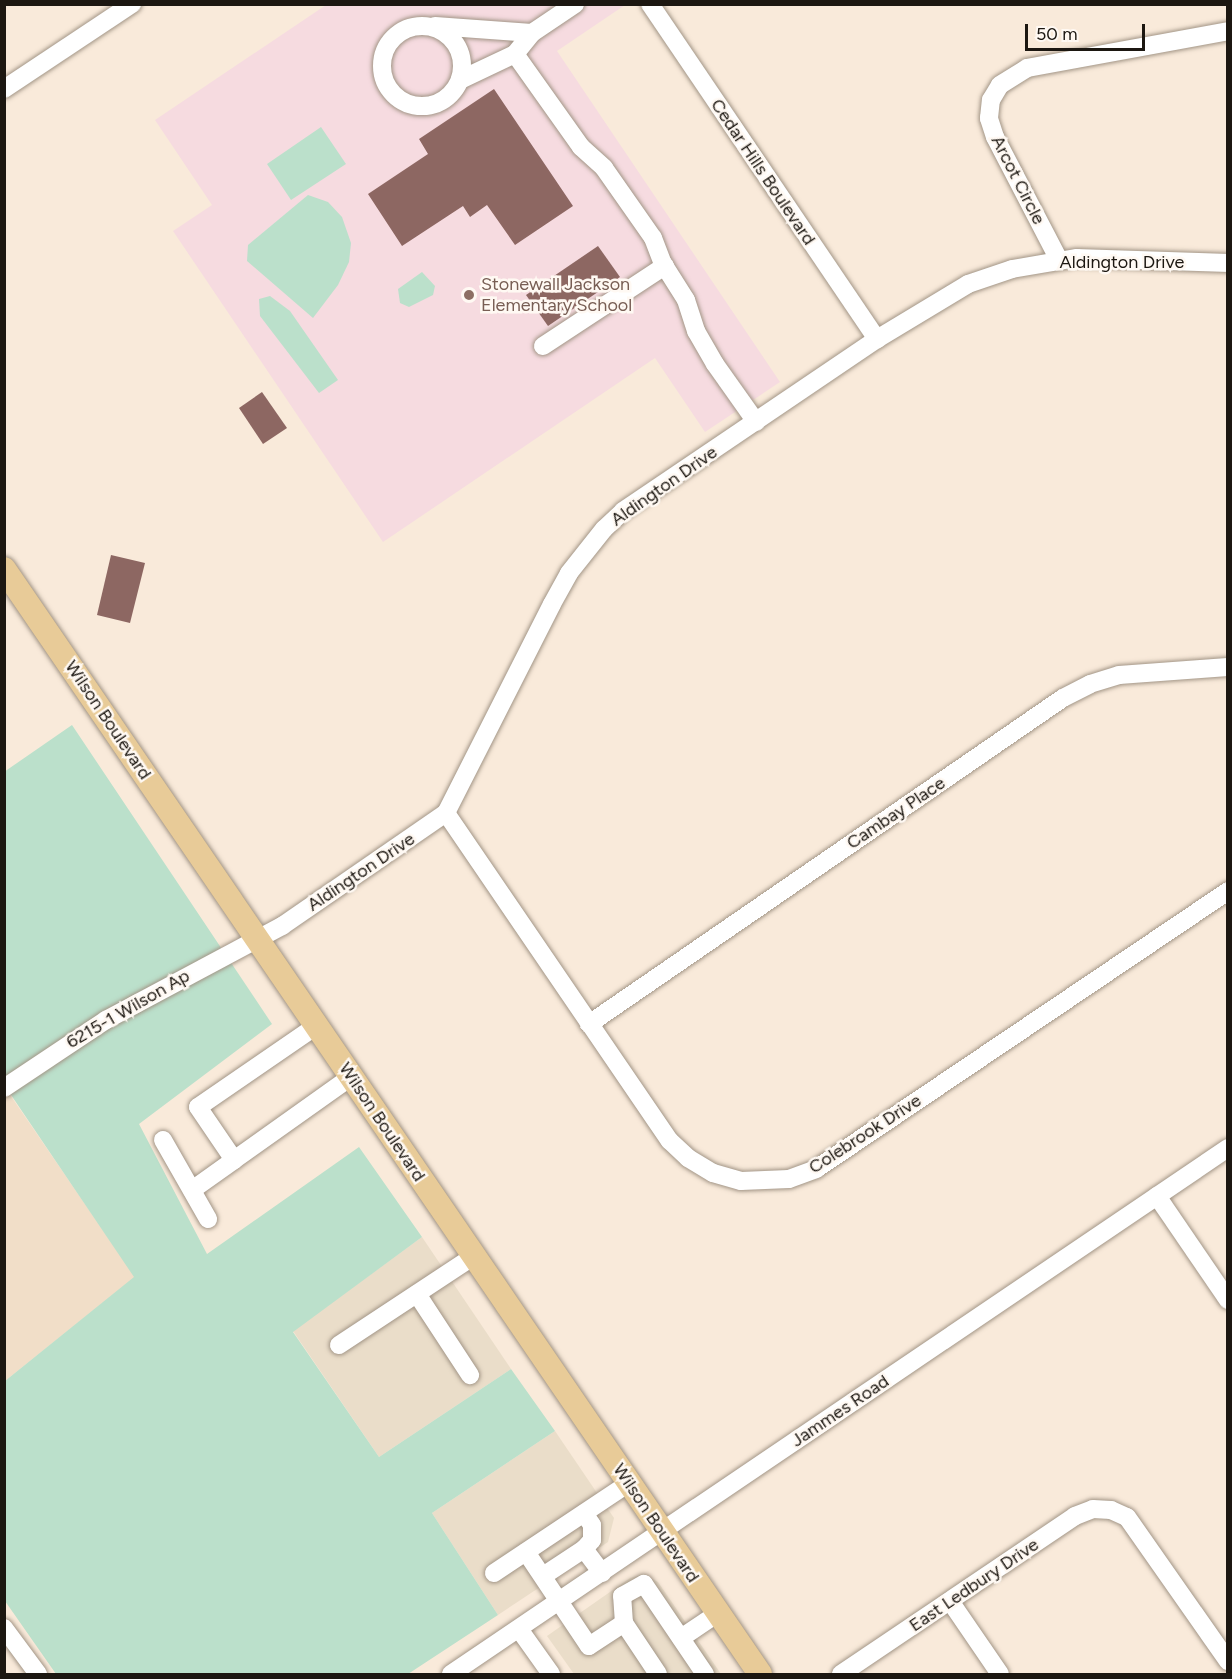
<!DOCTYPE html>
<html>
<head>
<meta charset="utf-8">
<style>
	body { margin:0 }
	#map { position:relative; width:1232px; height:1679px; overflow:hidden; background:#f9eada; font-family:Figtree,sans-serif }
	div>[style] { position:absolute }
	[style*='--x'] { left:calc(var(--x)*1px); top:calc(var(--y)*1px); width:calc(var(--w)*1px); rotate:calc(var(--a)*1deg) }
	.commercial>* { inset:0; background:#eaddc9 }
	.built>* { inset:0; background:#f1dec8 }
	.education>* { inset:0; background:#f6dbe0 }
	.green>* { inset:0; background:#bbe0cb }
	.building>* { inset:0; background:#8d6762 }
	.roads { filter:drop-shadow(0 0 2px #a29586) drop-shadow(0 0 2px #a29586) }
	.minor>* { height:18px; margin:-9px; padding:0 9px; transform-origin:9px; border-radius:9px; background:#fff }
	.minor>.ring { margin:-9px; padding:0; box-sizing:content-box; background:none; border:18px solid #fff; border-radius:50% }
	.major>* { height:24px; margin:-12px; padding:0 12px; transform-origin:12px; border-radius:12px; background:#e8cb98 }
	.dots>* { width:16px; height:16px; translate:-50% -50%; box-sizing:border-box; border:3px solid #fff9f3; border-radius:50% }
	span { translate:-50% -50%; white-space:nowrap; text-align:center; line-height:1.15; -webkit-text-stroke:5px #fff9f3; paint-order:stroke }
	.street-label { font-size:18px; color:#1c1711 }
	.education-label { font-size:18px; color:#785e54 }
	.left { translate:0 -50%; text-align:left }
	.frame { position:absolute; inset:0; border:6px solid #1c1711; pointer-events:none }
	.scale { position:absolute; left:1025px; top:24px; width:120px; height:27px; box-sizing:border-box; border:3px solid #1c1711; border-top:0; padding-left:8px; font-size:18px; line-height:21px; white-space:nowrap; color:#1c1711; -webkit-text-stroke:4px #fff9f3; paint-order:stroke }
</style>
</head>
<body>
<div id="map">
	<div class="commercial">
		<div style="clip-path:polygon(422px 1237px,511px 1369px,379px 1457px,293px 1331px)"></div>
		<div style="clip-path:polygon(555px 1431px,614px 1518px,608px 1542px,498px 1615px,432px 1513px)"></div>
		<div style="clip-path:polygon(644px 1574px,658px 1582px,721px 1674px,574px 1674px,547px 1636px,630px 1578px)"></div>
	</div>
	<div class="built">
		<div style="clip-path:polygon(4px 1086px,135px 1277px,5px 1381px,4px 1381px)"></div>
	</div>
	<div class="education">
		<div style="clip-path:polygon(326px 5px,625px 5px,557px 51px,780px 382px,705px 432px,655px 358px,383px 542px,173px 231px,212px 205px,155px 120px)"></div>
	</div>
	<div class="green">
		<div style="clip-path:polygon(321px 127px,346px 164px,291px 200px,267px 164px)"></div>
		<div style="clip-path:polygon(308px 195px,328px 202px,342px 217px,351px 243px,349px 262px,338px 285px,313px 318px,247px 261px,248px 245px)"></div>
		<div style="clip-path:polygon(422px 272px,435px 286px,433px 295px,409px 307px,400px 303px,398px 289px)"></div>
		<div style="clip-path:polygon(270px 296px,290px 311px,338px 380px,319px 393px,260px 316px,259px 299px)"></div>
		<div style="clip-path:polygon(72px 725px,272px 1024px,139px 1124px,207px 1254px,359px 1147px,422px 1237px,293px 1332px,379px 1457px,511px 1369px,555px 1431px,432px 1513px,498px 1615px,408px 1674px,56px 1674px,5px 1601px,5px 1381px,134px 1277px,5px 1086px,4px 772px)"></div>
	</div>
	<div class="building">
		<div style="clip-path:polygon(494px 89px,573px 206px,515px 245px,487px 205px,470px 217px,463px 206px,402px 246px,368px 194px,428px 154px,419px 139px)"></div>
		<div style="clip-path:polygon(598px 246px,620px 277px,548px 326px,526px 295px)"></div>
		<div style="clip-path:polygon(262px 392px,287px 428px,263px 444px,239px 408px)"></div>
		<div style="clip-path:polygon(111px 555px,145px 563px,130px 623px,97px 615px)"></div>
	</div>
	<div class="roads">
		<div class="minor">
			<div style="--x:650;--y:4;--w:405;--a:55.9"></div>
			<div class="ring" style="left:382px;top:26px;width:62px;height:62px"></div>
			<div style="--x:435;--y:26;--w:97;--a:4.1"></div>
			<div style="--x:515;--y:54;--w:114;--a:54.6"></div>
			<div style="--x:581;--y:147;--w:31;--a:42"></div>
			<div style="--x:604;--y:168;--w:85;--a:55"></div>
			<div style="--x:653;--y:238;--w:26;--a:69"></div>
			<div style="--x:662;--y:262;--w:45;--a:57.7"></div>
			<div style="--x:686;--y:300;--w:33;--a:72"></div>
			<div style="--x:696;--y:331;--w:38;--a:60"></div>
			<div style="--x:715;--y:364;--w:71;--a:54.7"></div>
			<div style="--x:460;--y:80;--w:61;--a:-25.3"></div>
			<div style="--x:515;--y:54;--w:27;--a:-51"></div>
			<div style="--x:532;--y:33;--w:52;--a:-34"></div>
			<div style="--x:4;--y:89;--w:154;--a:-33.6"></div>
			<div style="--x:1059;--y:260;--w:139;--a:-117.5"></div>
			<div style="--x:995;--y:137;--w:20;--a:-108"></div>
			<div style="--x:989;--y:118;--w:18;--a:-84"></div>
			<div style="--x:991;--y:100;--w:17;--a:-59"></div>
			<div style="--x:1000;--y:85;--w:32;--a:-32"></div>
			<div style="--x:1027;--y:68;--w:204;--a:-10.4"></div>
			<div style="--x:543;--y:346;--w:146;--a:-33.3"></div>
			<div style="--x:446;--y:813;--w:397;--a:55.7"></div>
			<div style="--x:670;--y:1141;--w:25;--a:43"></div>
			<div style="--x:688;--y:1158;--w:29;--a:31"></div>
			<div style="--x:713;--y:1173;--w:29;--a:16"></div>
			<div style="--x:741;--y:1181;--w:48;--a:-2.4"></div>
			<div style="--x:789;--y:1179;--w:29;--a:-20"></div>
			<div style="--x:816;--y:1169;--w:497;--a:-34"></div>
			<div style="--x:589;--y:1024;--w:575;--a:-34.52"></div>
			<div style="--x:1063;--y:698;--w:30;--a:-27"></div>
			<div style="--x:1090;--y:684;--w:30;--a:-17"></div>
			<div style="--x:1119;--y:675;--w:109;--a:-4.2"></div>
			<div style="--x:316;--y:1026;--w:143;--a:145.5"></div>
			<div style="--x:198;--y:1107;--w:64;--a:55.8"></div>
			<div style="--x:234;--y:1160;--w:143;--a:-35.4"></div>
			<div style="--x:4;--y:1088;--w:123;--a:-33.7"></div>
			<div style="--x:106;--y:1020;--w:200;--a:-28.1"></div>
			<div style="--x:282;--y:926;--w:199;--a:-34.6"></div>
			<div style="--x:446;--y:813;--w:234;--a:-63.1"></div>
			<div style="--x:552;--y:604;--w:35;--a:-61"></div>
			<div style="--x:569;--y:573;--w:56;--a:-51.5"></div>
			<div style="--x:604;--y:529;--w:26;--a:-43"></div>
			<div style="--x:623;--y:511;--w:307;--a:-34.1"></div>
			<div style="--x:877;--y:339;--w:106;--a:-31.1"></div>
			<div style="--x:968;--y:284;--w:46;--a:-18.8"></div>
			<div style="--x:1012;--y:269;--w:66;--a:-9.6"></div>
			<div style="--x:1077;--y:258;--w:151;--a:1.9"></div>
			<div style="--x:163;--y:1140;--w:91;--a:60.3"></div>
			<div style="--x:192;--y:1190;--w:52;--a:-35.5"></div>
			<div style="--x:1157;--y:1196;--w:126;--a:55.7"></div>
			<div style="--x:417;--y:1294;--w:97;--a:56.8"></div>
			<div style="--x:339;--y:1345;--w:162;--a:-33.4"></div>
			<div style="--x:584;--y:1549;--w:12;--a:-48"></div>
			<div style="--x:592;--y:1540;--w:15;--a:-90"></div>
			<div style="--x:592;--y:1525;--w:14;--a:-124"></div>
			<div style="--x:526;--y:1552;--w:113;--a:56.2"></div>
			<div style="--x:589;--y:1646;--w:42;--a:-33.3"></div>
			<div style="--x:624;--y:1623;--w:61;--a:56.3"></div>
			<div style="--x:494;--y:1573;--w:162;--a:-33.7"></div>
			<div style="--x:543;--y:1576;--w:49;--a:-33.4"></div>
			<div style="--x:584;--y:1549;--w:30;--a:53"></div>
			<div style="--x:950;--y:1601;--w:88;--a:55.6"></div>
			<div style="--x:624;--y:1623;--w:27;--a:-94"></div>
			<div style="--x:622;--y:1596;--w:25;--a:-29"></div>
			<div style="--x:644;--y:1584;--w:109;--a:55.9"></div>
			<div style="--x:4;--y:1628;--w:57;--a:53.5"></div>
			<div style="--x:519;--y:1629;--w:55;--a:54.6"></div>
			<div style="--x:681;--y:1638;--w:45;--a:-34"></div>
			<div style="--x:451;--y:1674;--w:938;--a:-34.1"></div>
			<div style="--x:841;--y:1674;--w:282;--a:-34"></div>
			<div style="--x:1075;--y:1516;--w:19;--a:-21"></div>
			<div style="--x:1093;--y:1509;--w:18;--a:3"></div>
			<div style="--x:1111;--y:1510;--w:17;--a:24"></div>
			<div style="--x:1127;--y:1517;--w:176;--a:55"></div>
		</div>
		<div class="major">
			<div style="--x:4;--y:569;--w:1339;--a:55.62"></div>
		</div>
	</div>
	<div class="dots">
		<div style="left:469px;top:295px;background:#8d6e63"></div>
	</div>
	<div class="street-label">
		<span style="left:763px;top:172px;rotate:56deg">Cedar Hills Boulevard</span>
		<span style="left:1018px;top:180px;rotate:63deg">Arcot Circle</span>
		<span style="left:1122px;top:262px">Aldington Drive</span>
		<span style="left:664px;top:486px;rotate:-35deg">Aldington Drive</span>
		<span style="left:108px;top:720px;rotate:56deg">Wilson Boulevard</span>
		<span style="left:896px;top:813px;rotate:-34deg">Cambay Place</span>
		<span style="left:361px;top:872px;rotate:-34deg">Aldington Drive</span>
		<span style="left:128px;top:1009px;rotate:-30deg">6215-1 Wilson Ap</span>
		<span style="left:382px;top:1122px;rotate:56deg">Wilson Boulevard</span>
		<span style="left:865px;top:1134px;rotate:-33deg">Colebrook Drive</span>
		<span style="left:840px;top:1411px;rotate:-34deg">Jammes Road</span>
		<span style="left:656px;top:1523px;rotate:56deg">Wilson Boulevard</span>
		<span style="left:974px;top:1585px;rotate:-34deg">East Ledbury Drive</span>
	</div>
	<div class="education-label">
		<span class="left" style="left:481px;top:295px">Stonewall Jackson<br>Elementary School</span>
	</div>
	<div class="frame"></div>
	<div class="scale">50 m</div>
</div>
</body>
</html>
